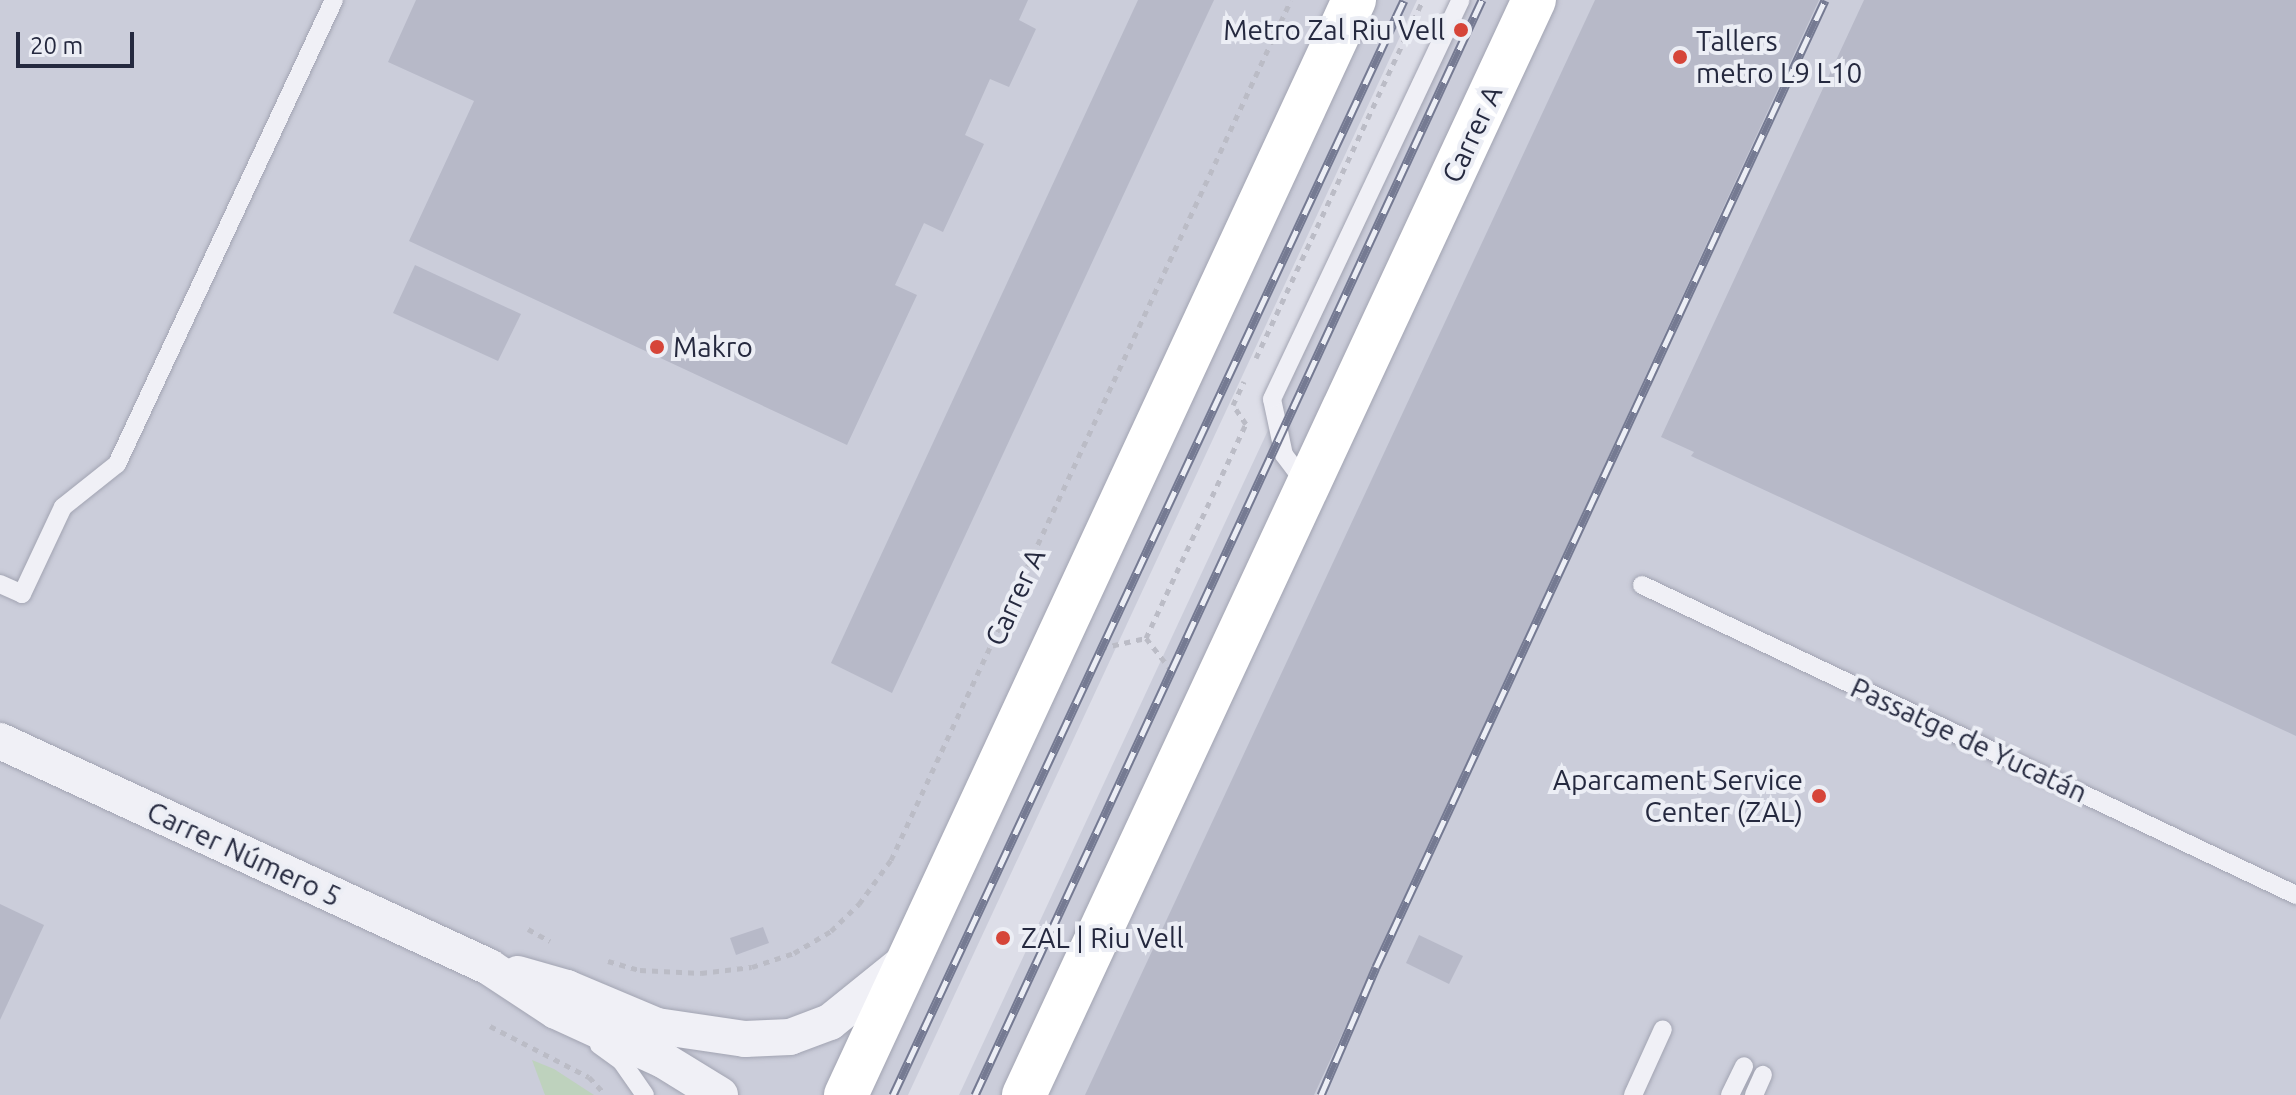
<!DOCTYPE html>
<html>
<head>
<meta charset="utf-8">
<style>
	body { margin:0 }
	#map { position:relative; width:2296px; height:1095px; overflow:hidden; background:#dddee8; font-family:Ubuntu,sans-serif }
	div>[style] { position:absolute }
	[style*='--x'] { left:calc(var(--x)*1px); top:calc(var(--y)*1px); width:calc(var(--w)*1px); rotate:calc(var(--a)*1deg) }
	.built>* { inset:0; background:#cbcdda }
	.green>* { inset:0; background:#bed2bd }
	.building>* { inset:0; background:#b7b9c8 }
	.path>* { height:5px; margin-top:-2.5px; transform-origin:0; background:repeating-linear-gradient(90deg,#bbbcc6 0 6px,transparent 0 12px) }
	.roads { filter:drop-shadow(0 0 2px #a2a4b2) drop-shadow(0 0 2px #a2a4b2) }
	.lane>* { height:18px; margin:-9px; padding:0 9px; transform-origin:9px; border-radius:9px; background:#f0f0f6 }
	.street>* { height:36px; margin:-18px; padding:0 18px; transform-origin:18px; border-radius:18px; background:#f0f0f6 }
	.secondary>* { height:44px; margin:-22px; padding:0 22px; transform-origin:22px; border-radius:22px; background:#fff }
	.rail>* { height:9px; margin-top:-4.5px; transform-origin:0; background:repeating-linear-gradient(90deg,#eceef5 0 18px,#757a92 0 36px); box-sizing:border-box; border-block:2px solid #757a92 }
	.dots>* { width:22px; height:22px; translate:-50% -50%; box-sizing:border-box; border:4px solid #eceef5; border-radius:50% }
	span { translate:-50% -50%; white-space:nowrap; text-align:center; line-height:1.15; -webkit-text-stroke:8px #eceef5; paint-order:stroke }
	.poi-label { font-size:28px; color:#25293f }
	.right { translate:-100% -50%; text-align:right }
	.left { translate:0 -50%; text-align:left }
	.street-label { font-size:28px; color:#25293f }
	.scale { position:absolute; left:16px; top:32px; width:118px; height:36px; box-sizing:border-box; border:4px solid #25293f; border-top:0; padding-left:10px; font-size:24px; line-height:28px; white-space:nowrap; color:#25293f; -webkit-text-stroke:6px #eceef5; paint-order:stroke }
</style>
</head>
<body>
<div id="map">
	<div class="built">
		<div style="clip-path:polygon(0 0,1417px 0,908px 1095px,0 1095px)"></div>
		<div style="clip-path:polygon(1468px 0,2296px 0,2296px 1095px,959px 1095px)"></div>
	</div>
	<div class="green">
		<div style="clip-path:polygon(532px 1060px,554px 1069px,594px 1095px,545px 1095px)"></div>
	</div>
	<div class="building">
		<div style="clip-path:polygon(416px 0,1028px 0,1019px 20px,1036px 29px,1009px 87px,990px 79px,965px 135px,984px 144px,943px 232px,924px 223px,895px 285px,917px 295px,847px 445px,409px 241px,474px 101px,388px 62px)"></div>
		<div style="clip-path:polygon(1138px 0,1214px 0,892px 693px,831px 663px)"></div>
		<div style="clip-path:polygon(1595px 0,1819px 0,1314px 1095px,1085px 1095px)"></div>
		<div style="clip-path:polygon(1864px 0,2296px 0,2296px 736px,1691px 456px,1694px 452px,1661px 437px)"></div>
		<div style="clip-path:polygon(415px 265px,521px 314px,498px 361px,393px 313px)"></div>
		<div style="clip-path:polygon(0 904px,44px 925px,0 1020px)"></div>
		<div style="clip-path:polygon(763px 927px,769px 943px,736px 955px,730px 938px)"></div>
		<div style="clip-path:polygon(1419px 935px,1463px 956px,1449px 984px,1406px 963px)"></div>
	</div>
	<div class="path">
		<div style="--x:1256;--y:358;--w:395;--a:-65"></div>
		<div style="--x:1146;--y:638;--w:236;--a:-65"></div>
		<div style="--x:1246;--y:424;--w:23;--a:-124"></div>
		<div style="--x:1233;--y:405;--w:26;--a:-65"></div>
		<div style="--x:1146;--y:638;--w:47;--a:51.9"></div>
		<div style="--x:1101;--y:648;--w:46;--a:-12.5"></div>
		<div style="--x:528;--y:929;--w:25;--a:29"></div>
		<div style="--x:608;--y:961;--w:33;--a:16"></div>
		<div style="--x:640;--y:970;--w:61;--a:2.8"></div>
		<div style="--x:701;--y:973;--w:51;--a:-6.7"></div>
		<div style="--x:752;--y:967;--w:44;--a:-18.4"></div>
		<div style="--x:794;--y:953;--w:43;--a:-30.7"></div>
		<div style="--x:831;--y:931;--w:39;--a:-44"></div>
		<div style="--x:859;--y:904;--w:54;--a:-54"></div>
		<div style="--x:891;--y:860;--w:948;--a:-65.06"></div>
		<div style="--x:490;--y:1026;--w:111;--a:27.3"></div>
		<div style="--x:589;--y:1077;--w:23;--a:47"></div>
	</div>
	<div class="roads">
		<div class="lane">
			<div style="--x:1306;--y:484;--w:36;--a:-127"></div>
			<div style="--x:1284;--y:455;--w:57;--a:-102.1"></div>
			<div style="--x:1272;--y:399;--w:441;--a:-64.7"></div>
			<div style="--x:0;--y:584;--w:24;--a:24"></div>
			<div style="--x:22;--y:594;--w:96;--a:-64.8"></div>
			<div style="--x:63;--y:507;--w:69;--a:-38.5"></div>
			<div style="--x:117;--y:464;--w:512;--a:-64.94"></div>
			<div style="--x:1642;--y:585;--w:724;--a:25.36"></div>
			<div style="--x:599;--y:1045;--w:29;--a:36"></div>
			<div style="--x:622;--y:1062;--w:40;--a:55.1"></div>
			<div style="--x:1633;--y:1095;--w:72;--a:-65.6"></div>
			<div style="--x:1730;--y:1095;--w:32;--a:-64"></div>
			<div style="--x:1754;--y:1095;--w:22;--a:-66"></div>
		</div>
		<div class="street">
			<div style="--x:0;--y:741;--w:539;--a:24.8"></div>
			<div style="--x:489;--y:967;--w:80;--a:33.3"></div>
			<div style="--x:556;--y:1011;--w:118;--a:24.6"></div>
			<div style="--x:663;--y:1060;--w:67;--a:31.6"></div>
			<div style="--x:518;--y:974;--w:51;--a:15.9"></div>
			<div style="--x:567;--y:988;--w:98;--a:22.9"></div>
			<div style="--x:657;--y:1026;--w:89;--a:8.4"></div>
			<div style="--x:745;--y:1039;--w:45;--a:-2.5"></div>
			<div style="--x:790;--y:1037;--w:43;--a:-20.6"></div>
			<div style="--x:830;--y:1022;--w:94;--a:-38.9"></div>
		</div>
		<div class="secondary">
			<div style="--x:846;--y:1095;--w:1207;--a:-65.11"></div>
			<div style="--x:1024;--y:1095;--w:1208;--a:-65.03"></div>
		</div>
	</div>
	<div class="rail">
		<div style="--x:893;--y:1095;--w:1208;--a:-64.98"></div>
		<div style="--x:975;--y:1095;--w:1207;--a:-65.16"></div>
		<div style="--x:1321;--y:1095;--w:139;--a:-66.7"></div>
		<div style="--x:1376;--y:967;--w:1066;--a:-65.09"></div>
	</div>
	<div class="dots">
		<div style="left:1461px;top:30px;background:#d64539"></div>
		<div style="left:1680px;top:57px;background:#d64539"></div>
		<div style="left:657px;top:347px;background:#d64539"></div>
		<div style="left:1819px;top:796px;background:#d64539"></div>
		<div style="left:1003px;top:938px;background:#d64539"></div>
	</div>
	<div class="poi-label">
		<span class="right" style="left:1445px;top:30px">Metro Zal Riu Vell</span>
		<span class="left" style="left:1696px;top:57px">Tallers<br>metro L9 L10</span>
		<span class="left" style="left:673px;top:347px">Makro</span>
		<span class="right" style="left:1803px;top:796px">Aparcament Service<br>Center (ZAL)</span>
		<span class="left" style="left:1021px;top:938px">ZAL | Riu Vell</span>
	</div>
	<div class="street-label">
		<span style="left:1472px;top:134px;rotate:-65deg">Carrer A</span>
		<span style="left:1015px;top:597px;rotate:-65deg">Carrer A</span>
		<span style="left:1969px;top:740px;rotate:25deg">Passatge de Yucatán</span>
		<span style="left:244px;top:854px;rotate:25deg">Carrer Número 5</span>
	</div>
	<div class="scale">20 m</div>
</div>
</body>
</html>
